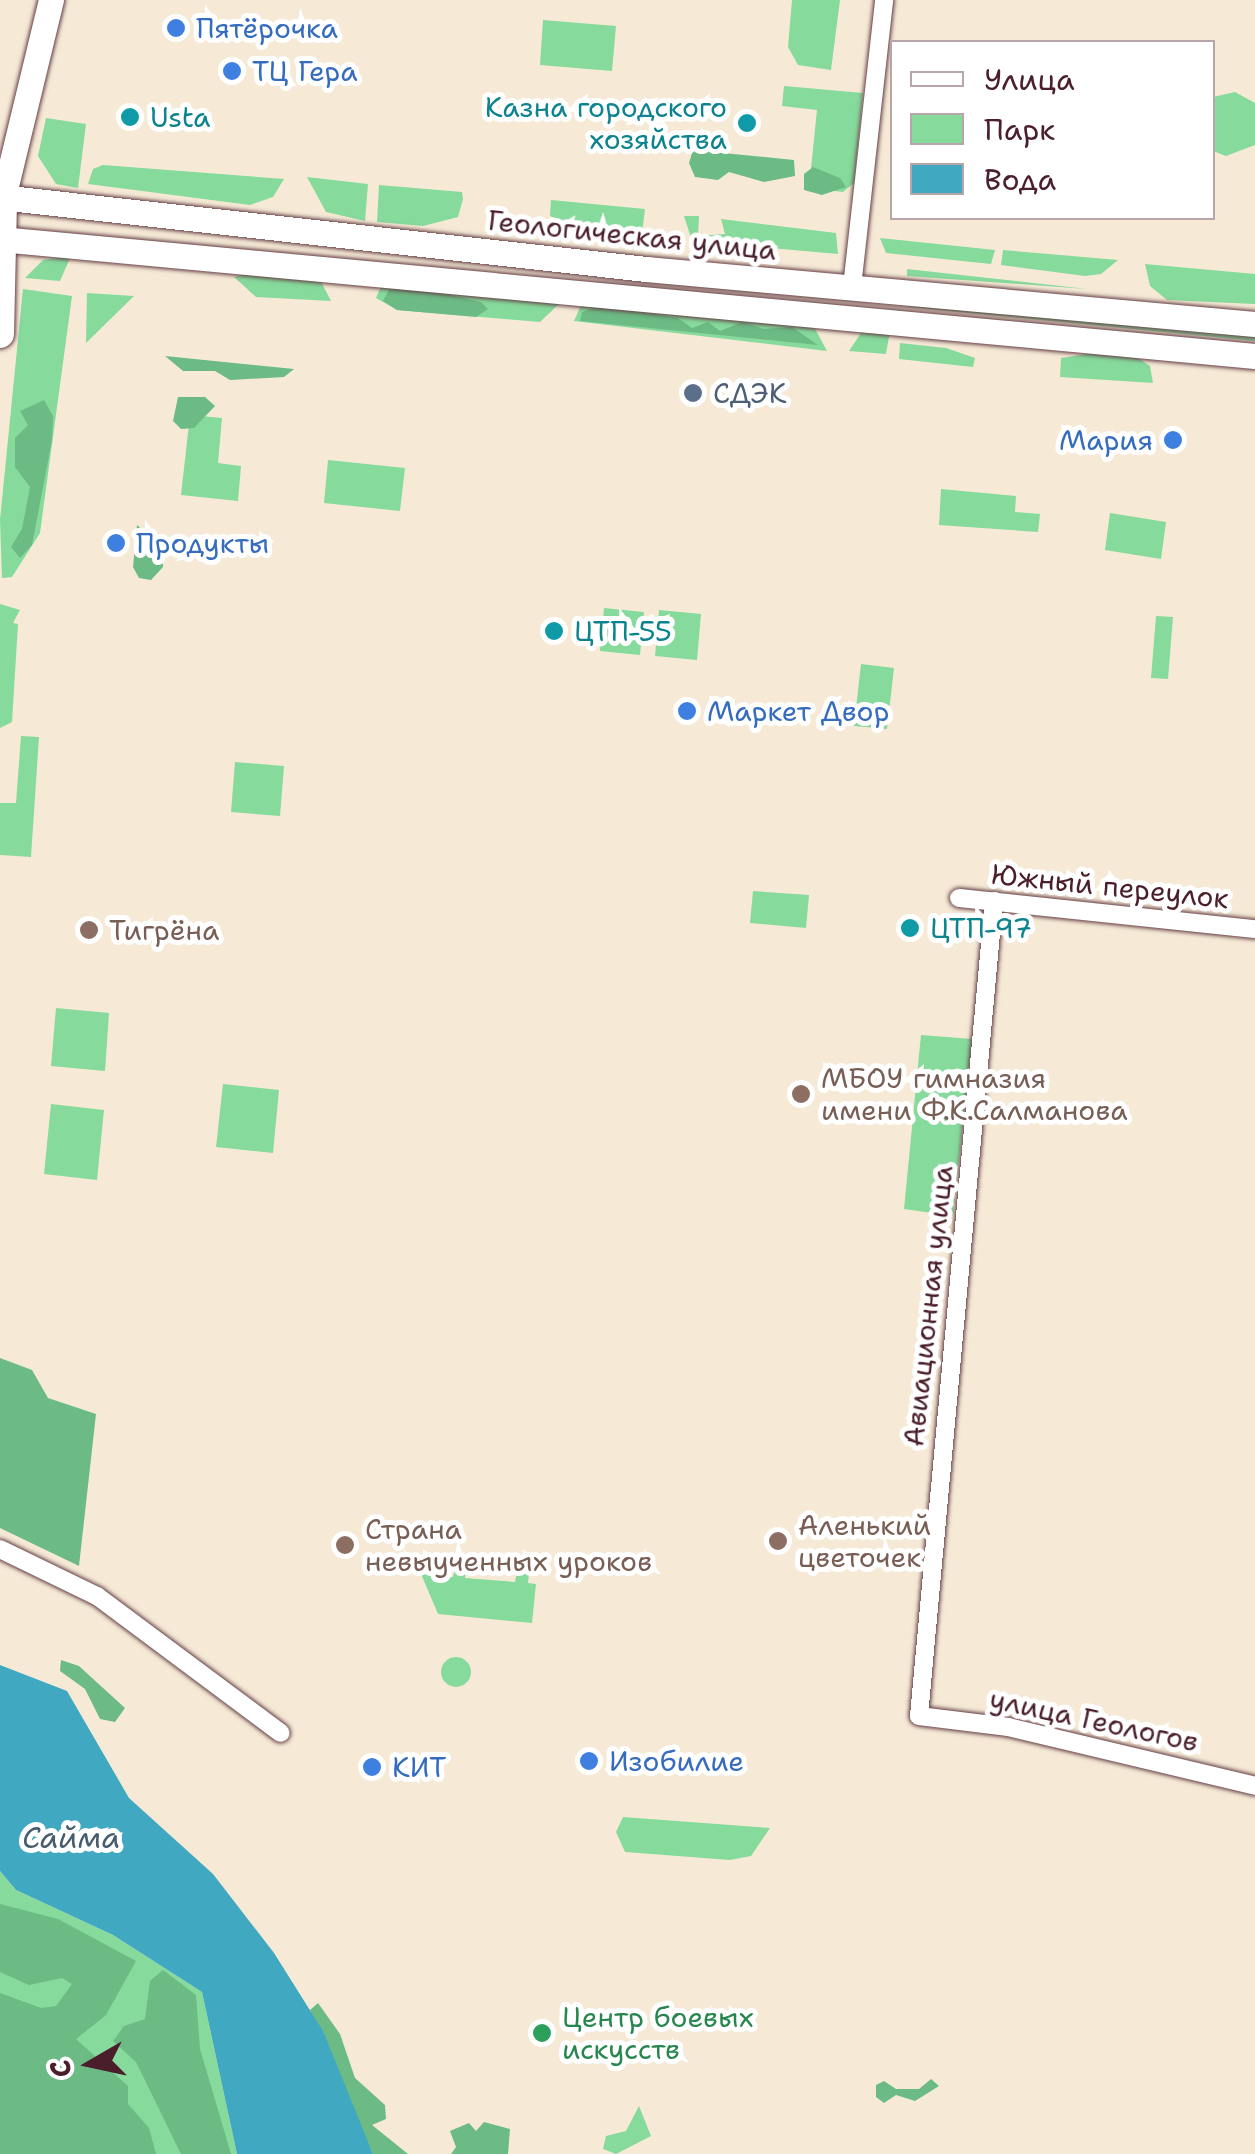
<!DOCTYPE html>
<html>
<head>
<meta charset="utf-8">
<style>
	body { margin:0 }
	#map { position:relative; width:1255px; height:2154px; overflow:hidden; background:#f6ead6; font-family:"Shantell Sans",sans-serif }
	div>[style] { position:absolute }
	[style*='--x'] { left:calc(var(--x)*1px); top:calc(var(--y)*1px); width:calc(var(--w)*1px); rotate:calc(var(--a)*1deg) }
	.green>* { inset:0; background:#86da9c }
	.round { border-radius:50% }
	.forest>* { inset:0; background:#6cba84 }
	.water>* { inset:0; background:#40a8c0 }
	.roads { filter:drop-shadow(0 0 2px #643d45) drop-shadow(0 0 2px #643d45) }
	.minor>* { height:18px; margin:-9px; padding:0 9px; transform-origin:9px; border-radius:9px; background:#fff }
	.secondary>* { height:25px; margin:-12.5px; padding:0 12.5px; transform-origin:12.5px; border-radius:12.5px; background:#fff }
	.primary>* { height:28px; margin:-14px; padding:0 14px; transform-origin:14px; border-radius:14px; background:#fff }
	.dots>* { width:28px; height:28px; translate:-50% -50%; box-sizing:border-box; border:5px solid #fff; border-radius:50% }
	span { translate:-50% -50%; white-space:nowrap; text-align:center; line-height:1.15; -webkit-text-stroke:10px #fff; paint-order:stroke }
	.shop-label { font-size:28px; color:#366cbe }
	.left { translate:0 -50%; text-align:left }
	.right { translate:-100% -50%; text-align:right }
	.culture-label { font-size:28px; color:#0d838f }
	.street-label { font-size:28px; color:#4a1f2b }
	.service-label { font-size:28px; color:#4e5e75 }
	.education-label { font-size:28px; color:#785e54 }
	.leisure-label { font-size:28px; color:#27864d }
	.water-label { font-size:30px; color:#465d6e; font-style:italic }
	.legend { position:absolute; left:890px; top:40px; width:325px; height:180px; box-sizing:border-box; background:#fff; border:2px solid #b7a5aa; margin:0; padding:12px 18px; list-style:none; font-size:30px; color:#4a1f2b }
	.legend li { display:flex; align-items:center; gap:20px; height:50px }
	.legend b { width:50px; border:2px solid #b7a5aa }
	.north { position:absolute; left:40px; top:2014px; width:100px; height:100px; -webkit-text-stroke:8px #fff; paint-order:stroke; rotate:261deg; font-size:28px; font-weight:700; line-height:40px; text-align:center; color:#4a1f2b }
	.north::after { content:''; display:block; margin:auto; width:35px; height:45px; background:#4a1f2b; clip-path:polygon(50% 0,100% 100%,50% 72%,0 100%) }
</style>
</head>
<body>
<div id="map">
	<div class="green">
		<div style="clip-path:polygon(792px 0,840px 0,831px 70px,798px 65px,788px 47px)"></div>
		<div style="clip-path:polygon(543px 20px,616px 26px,612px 71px,540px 65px)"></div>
		<div style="clip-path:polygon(784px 86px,863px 93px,854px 183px,843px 192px,809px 188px,817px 110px,782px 106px)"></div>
		<div style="clip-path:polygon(1235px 92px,1255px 103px,1255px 145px,1226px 156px,1213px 151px,1213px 97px)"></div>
		<div style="clip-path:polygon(46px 118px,86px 124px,78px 188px,56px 184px,38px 156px)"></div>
		<div style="clip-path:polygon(103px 165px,284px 179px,273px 197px,250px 205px,88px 184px,93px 169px)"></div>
		<div style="clip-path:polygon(307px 177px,368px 184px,365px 221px,326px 212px)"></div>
		<div style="clip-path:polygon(379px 185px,462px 192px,463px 199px,458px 217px,423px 226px,377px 222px)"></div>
		<div style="clip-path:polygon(551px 200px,645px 209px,642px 233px,586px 230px,550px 216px)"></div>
		<div style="clip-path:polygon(684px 216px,699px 216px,698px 236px,725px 234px,721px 219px,836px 233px,838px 254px,692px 241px)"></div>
		<div style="clip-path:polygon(880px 238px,995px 250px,991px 264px,886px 253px)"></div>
		<div style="clip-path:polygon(1003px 250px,1118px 260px,1101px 274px,1085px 276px,1001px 265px)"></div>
		<div style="clip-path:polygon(71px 256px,60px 281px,25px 278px,43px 260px)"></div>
		<div style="clip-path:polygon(1145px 264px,1255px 274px,1255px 304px,1167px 300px,1150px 286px)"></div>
		<div style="clip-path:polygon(907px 269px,1087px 289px,907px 276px)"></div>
		<div style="clip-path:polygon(258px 271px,320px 280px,331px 301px,256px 297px,234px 277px)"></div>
		<div style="clip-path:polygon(383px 282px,560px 303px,540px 322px,397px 310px,376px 298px)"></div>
		<div style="clip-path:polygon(23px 289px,72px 296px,40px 533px,12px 577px,2px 578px,0 520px)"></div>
		<div style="clip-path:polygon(87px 293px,134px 296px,86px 343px)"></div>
		<div style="clip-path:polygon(909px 302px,1255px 335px,1255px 341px,909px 307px)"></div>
		<div style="clip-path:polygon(582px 303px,813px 325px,827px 351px,574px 321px)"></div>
		<div style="clip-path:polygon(890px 331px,886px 354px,849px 351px,861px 333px)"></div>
		<div style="clip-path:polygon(900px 343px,946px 348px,975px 358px,973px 367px,899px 359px)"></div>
		<div style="clip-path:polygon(1094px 353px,1135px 356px,1150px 366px,1153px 383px,1060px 377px,1061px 358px)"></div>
		<div style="clip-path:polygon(190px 415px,222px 418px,218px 463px,241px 466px,238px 501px,181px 495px)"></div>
		<div style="clip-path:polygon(328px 460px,405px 468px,400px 511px,324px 503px)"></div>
		<div style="clip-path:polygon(941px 489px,1016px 496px,1015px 512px,1040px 514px,1038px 532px,939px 525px)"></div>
		<div style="clip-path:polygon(1110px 513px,1166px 522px,1161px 559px,1105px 550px)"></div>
		<div style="clip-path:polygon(0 604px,20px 610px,13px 623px,18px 624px,12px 722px,0 728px)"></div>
		<div style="clip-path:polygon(604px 608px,644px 612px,640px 655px,600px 651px)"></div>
		<div style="clip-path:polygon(659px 610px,701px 614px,697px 660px,655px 656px)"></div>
		<div style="clip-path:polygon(1156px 616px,1173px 617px,1168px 679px,1151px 678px)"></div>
		<div style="clip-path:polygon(861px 664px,894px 668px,887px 729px,854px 726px)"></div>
		<div style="clip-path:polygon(21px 736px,39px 737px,31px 857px,0 855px,0 803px,16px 803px)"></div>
		<div style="clip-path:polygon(235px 762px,284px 766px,280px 816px,231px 812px)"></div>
		<div style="clip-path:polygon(753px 891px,809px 895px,806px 928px,750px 923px)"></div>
		<div style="clip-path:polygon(56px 1008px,109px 1013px,105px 1071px,51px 1066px)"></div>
		<div style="clip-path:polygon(921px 1035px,972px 1039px,953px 1216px,904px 1209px)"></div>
		<div style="clip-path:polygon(223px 1084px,279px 1090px,273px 1153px,216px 1147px)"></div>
		<div style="clip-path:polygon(51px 1104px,104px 1110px,97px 1180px,44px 1174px)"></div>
		<div style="clip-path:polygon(455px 1568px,466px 1569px,465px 1578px,515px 1582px,517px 1572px,529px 1573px,528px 1583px,536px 1584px,532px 1623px,438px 1614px,421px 1574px,453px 1577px)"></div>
		<div class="round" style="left:441px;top:1657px;width:30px;height:30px"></div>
		<div style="clip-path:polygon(623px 1817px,770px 1828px,751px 1856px,730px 1860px,625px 1852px,616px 1832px)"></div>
		<div style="clip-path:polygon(0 1871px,16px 1890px,113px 1935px,202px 1992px,237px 2154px,0 2154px)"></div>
		<div style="clip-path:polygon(639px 2106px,651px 2136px,616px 2154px,603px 2149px,606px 2136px,626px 2131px)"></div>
	</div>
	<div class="forest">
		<div style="clip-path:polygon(693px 150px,794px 160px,795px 176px,764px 182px,729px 172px,718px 180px,695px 177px,689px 163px)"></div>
		<div style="clip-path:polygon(813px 167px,840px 178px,846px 187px,822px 195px,804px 190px,804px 174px)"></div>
		<div style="clip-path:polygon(393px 282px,481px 302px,488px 309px,476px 317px,397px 310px,383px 301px)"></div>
		<div style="clip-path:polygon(599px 306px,678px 318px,692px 328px,708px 322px,720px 331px,742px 322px,764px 329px,792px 327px,818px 345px,580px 321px,582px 312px)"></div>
		<div style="clip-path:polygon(165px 356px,294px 369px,284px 377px,230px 380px,215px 371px,183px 371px)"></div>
		<div style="clip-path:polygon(178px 397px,205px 397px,215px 406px,194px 428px,181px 429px,173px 421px)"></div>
		<div style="clip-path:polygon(44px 400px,53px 416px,52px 440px,32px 545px,20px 558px,11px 547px,22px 529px,30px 487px,15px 467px,15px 438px,28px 425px,20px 411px)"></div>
		<div style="clip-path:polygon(137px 525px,162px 549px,163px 567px,151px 580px,139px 578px,133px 567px)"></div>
		<div style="clip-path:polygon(0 1358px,32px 1370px,48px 1398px,96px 1414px,79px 1566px,0 1528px)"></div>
		<div style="clip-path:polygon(61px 1660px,79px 1666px,125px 1708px,115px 1722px,100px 1719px,85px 1689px,60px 1671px)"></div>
		<div style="clip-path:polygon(0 1904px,58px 1919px,136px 1961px,106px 2015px,76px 2039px,128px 2086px,128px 2104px,149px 2128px,156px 2154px,0 2154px,0 1993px,41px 2008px,56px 2006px,72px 1984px,62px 1978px,29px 1985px,0 1972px)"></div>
		<div style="clip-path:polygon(163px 1970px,196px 1995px,200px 2049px,231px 2154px,181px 2154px,136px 2062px,113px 2041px,124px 2026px,145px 2019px,150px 1981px)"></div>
		<div style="clip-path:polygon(318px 2003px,340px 2034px,355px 2078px,385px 2105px,386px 2119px,372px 2125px,408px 2154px,373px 2154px,310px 2010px)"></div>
		<div style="clip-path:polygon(931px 2079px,939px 2086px,915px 2101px,896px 2095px,884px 2103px,876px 2097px,876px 2085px,884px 2081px,896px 2089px,919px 2089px)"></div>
		<div style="clip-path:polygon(484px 2122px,510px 2129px,508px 2154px,451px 2154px,456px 2147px,450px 2131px,469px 2123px,476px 2131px)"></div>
	</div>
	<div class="water">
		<div style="clip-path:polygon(0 1665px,67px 1691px,129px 1798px,213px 1874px,274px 1953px,323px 2031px,373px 2154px,237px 2154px,202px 1992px,113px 1935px,16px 1890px,0 1871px)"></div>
	</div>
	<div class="roads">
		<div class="minor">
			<div style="--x:852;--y:287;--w:289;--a:-83.6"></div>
			<div style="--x:959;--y:898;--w:298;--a:6"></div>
			<div style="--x:994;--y:901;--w:818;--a:95.26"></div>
			<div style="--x:919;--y:1716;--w:90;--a:7"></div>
			<div style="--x:1008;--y:1727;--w:254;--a:13.4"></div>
			<div style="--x:0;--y:1549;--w:108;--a:25.9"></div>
			<div style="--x:97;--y:1596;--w:229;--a:36.7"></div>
		</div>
		<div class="secondary">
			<div style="--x:0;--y:197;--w:650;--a:6.36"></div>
			<div style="--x:646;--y:269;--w:611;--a:5.16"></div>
			<div style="--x:3;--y:198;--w:204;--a:-76.4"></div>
			<div style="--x:0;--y:239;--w:1260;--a:5.33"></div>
		</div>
		<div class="primary">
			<div style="--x:0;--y:334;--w:136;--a:-88.7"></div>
		</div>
	</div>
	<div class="dots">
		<div style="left:176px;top:28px;background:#3f7fe0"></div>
		<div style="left:232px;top:71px;background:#3f7fe0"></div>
		<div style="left:130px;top:117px;background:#0f9aa8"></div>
		<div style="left:747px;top:123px;background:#0f9aa8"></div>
		<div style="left:693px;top:393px;background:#5c6f8a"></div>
		<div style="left:1173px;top:440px;background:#3f7fe0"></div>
		<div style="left:116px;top:543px;background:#3f7fe0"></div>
		<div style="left:554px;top:631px;background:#0f9aa8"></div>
		<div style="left:687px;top:711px;background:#3f7fe0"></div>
		<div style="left:910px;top:928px;background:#0f9aa8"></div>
		<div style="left:89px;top:930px;background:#8d6e63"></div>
		<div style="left:801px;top:1094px;background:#8d6e63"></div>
		<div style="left:778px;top:1541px;background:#8d6e63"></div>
		<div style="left:345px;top:1545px;background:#8d6e63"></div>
		<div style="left:589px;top:1761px;background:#3f7fe0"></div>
		<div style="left:372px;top:1767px;background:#3f7fe0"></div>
		<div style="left:542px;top:2033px;background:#2e9e5b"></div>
	</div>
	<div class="shop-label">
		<span class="left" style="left:196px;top:28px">Пятёрочка</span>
		<span class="left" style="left:252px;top:71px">ТЦ Гера</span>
		<span class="right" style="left:1153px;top:440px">Мария</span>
		<span class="left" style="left:136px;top:543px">Продукты</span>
		<span class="left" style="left:707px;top:711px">Маркет Двор</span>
		<span class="left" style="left:609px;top:1761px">Изобилие</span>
		<span class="left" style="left:392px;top:1767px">КИТ</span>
	</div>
	<div class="culture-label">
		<span class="right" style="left:727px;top:123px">Казна городского<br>хозяйства</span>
		<span class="left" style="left:150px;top:117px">Usta</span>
		<span class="left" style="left:574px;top:631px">ЦТП-55</span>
		<span class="left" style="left:930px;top:928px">ЦТП-97</span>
	</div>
	<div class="street-label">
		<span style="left:632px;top:235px;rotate:6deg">Геологическая улица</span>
		<span style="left:1110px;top:886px;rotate:6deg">Южный переулок</span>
		<span style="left:928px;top:1306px;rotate:-84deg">Авиационная улица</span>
		<span style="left:1094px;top:1720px;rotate:12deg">улица Геологов</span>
	</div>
	<div class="service-label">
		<span class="left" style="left:713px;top:393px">СДЭК</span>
	</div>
	<div class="education-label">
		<span class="left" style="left:109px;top:930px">Тигрёна</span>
		<span class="left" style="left:821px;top:1094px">МБОУ гимназия<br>имени Ф.К.Салманова</span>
		<span class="left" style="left:798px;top:1541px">Аленький<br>цветочек</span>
		<span class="left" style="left:365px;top:1545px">Страна<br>невыученных уроков</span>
	</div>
	<div class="leisure-label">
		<span class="left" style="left:562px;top:2033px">Центр боевых<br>искусств</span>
	</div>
	<div class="water-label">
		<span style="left:71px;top:1838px">Сайма</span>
	</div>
	<ul class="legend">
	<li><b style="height:12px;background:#fff"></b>Улица</li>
	<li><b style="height:28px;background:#86da9c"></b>Парк</li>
	<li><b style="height:28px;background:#40a8c0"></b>Вода</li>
	</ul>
	<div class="north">С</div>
</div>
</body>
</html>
